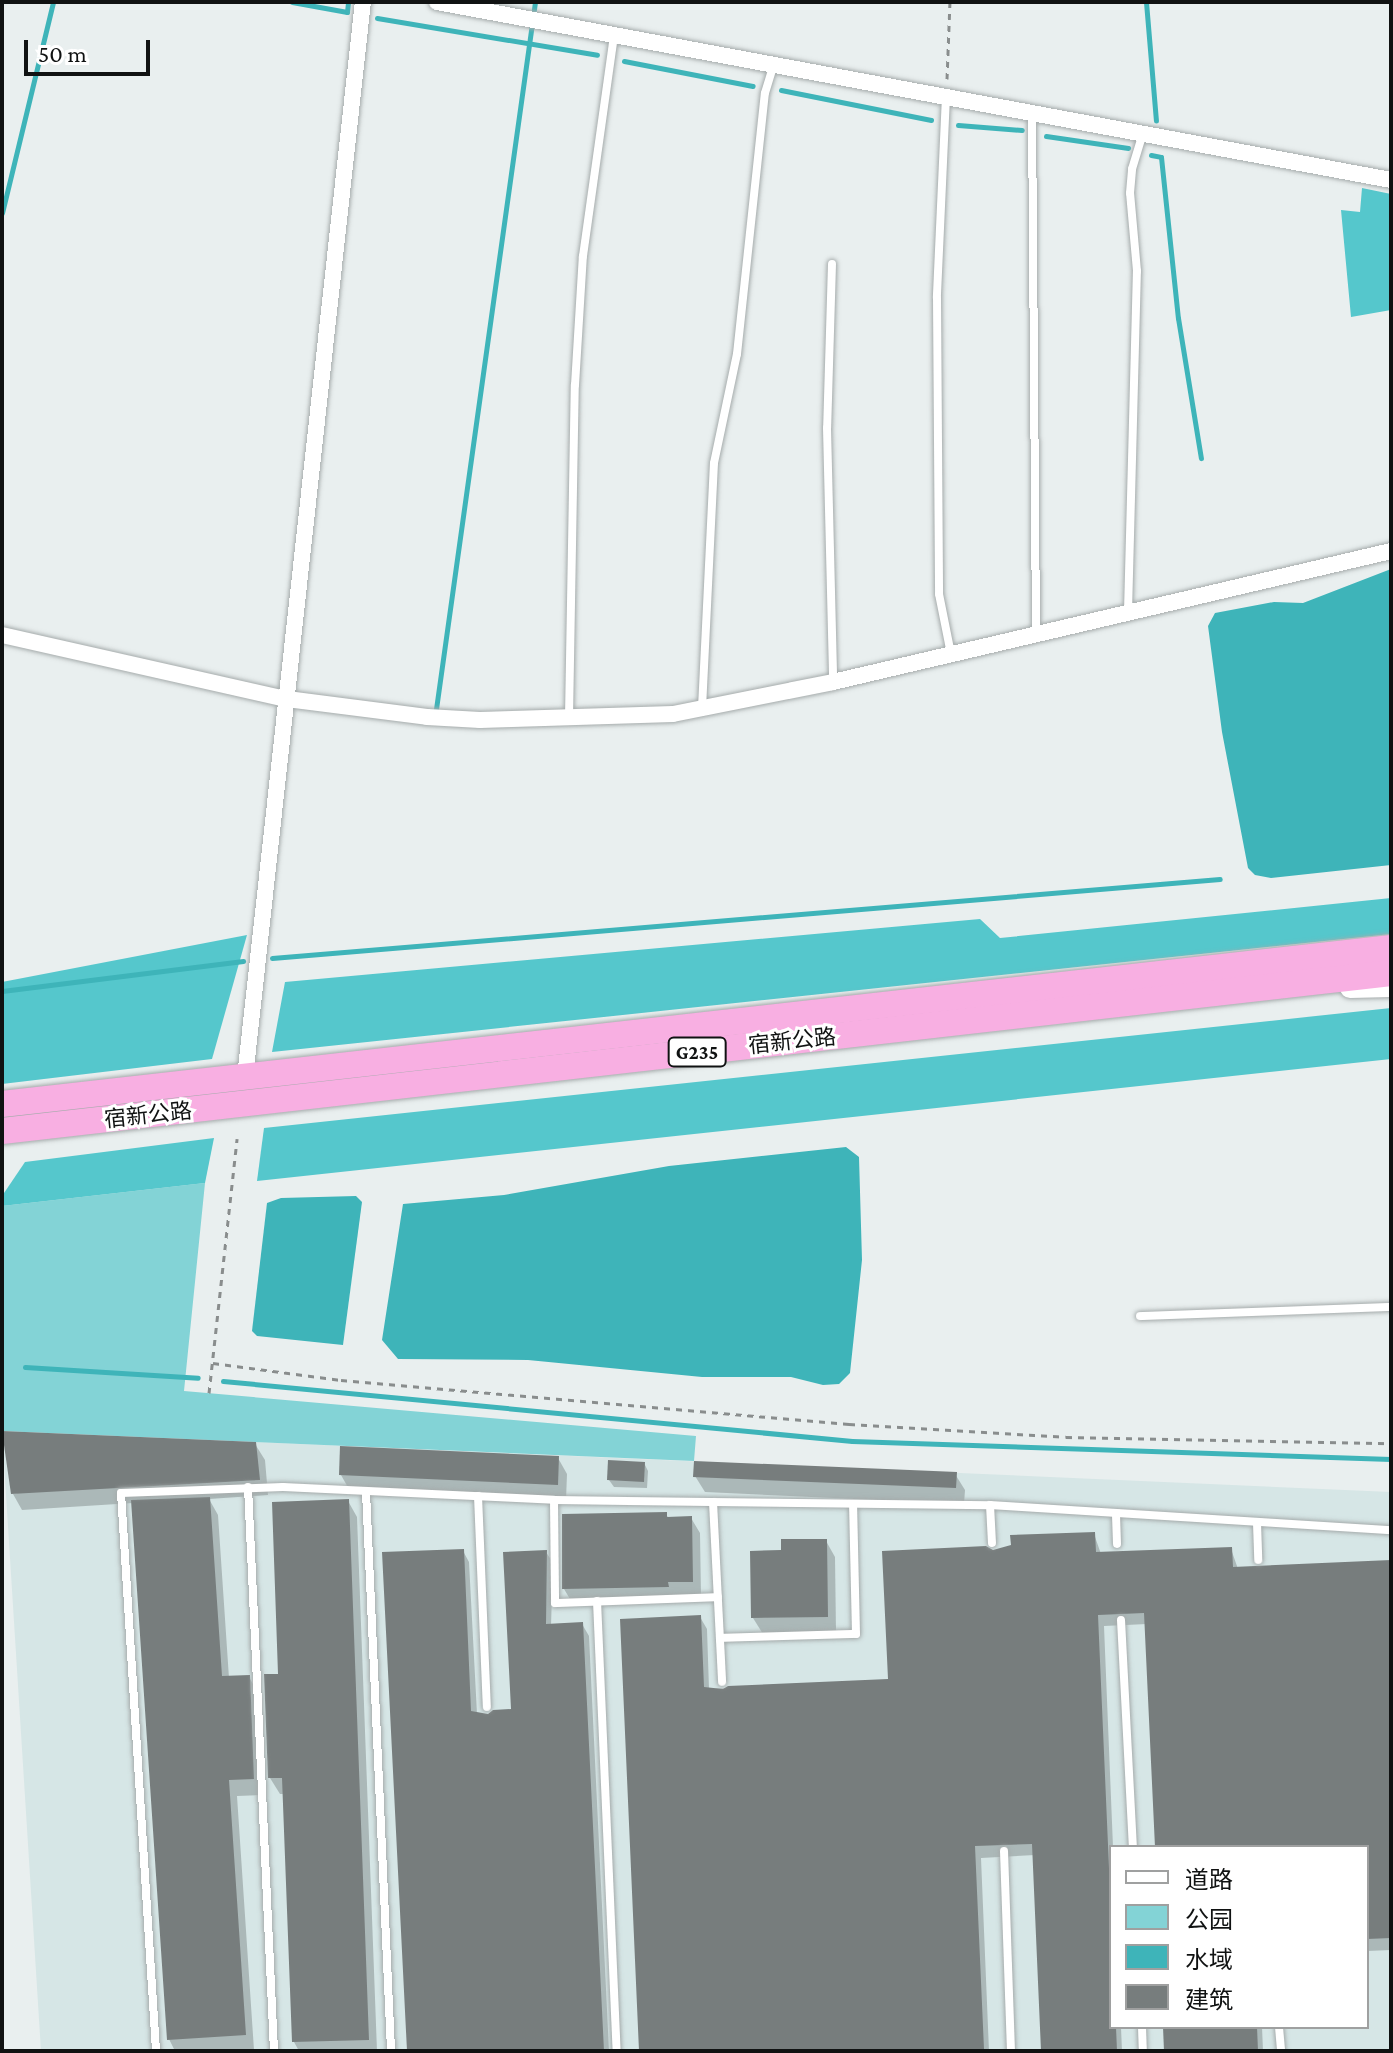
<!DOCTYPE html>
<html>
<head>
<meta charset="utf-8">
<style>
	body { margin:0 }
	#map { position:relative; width:1393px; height:2053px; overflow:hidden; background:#e9efef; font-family:"Crimson Pro","Noto Sans SC",serif }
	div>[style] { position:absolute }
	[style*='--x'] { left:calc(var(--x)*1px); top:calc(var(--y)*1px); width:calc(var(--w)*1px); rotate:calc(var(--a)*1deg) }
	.built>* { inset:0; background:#d6e6e6 }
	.green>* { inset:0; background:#83d3d6 }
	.forest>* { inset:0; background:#55c7cc }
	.water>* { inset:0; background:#3eb4b9 }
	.shadow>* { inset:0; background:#0003 }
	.stream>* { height:5px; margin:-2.5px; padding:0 2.5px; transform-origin:2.5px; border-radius:2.5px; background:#3eb4b9 }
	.building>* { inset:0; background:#777d7d }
	.path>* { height:3px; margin-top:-1.5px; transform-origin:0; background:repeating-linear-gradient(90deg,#898d8d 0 6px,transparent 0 12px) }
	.roads { filter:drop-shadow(0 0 2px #a5abab) drop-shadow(0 0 2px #a5abab) }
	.service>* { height:8px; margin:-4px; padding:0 4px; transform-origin:4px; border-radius:4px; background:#fff }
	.minor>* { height:16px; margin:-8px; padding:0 8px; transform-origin:8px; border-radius:8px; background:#fff }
	.tertiary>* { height:20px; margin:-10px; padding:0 10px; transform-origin:10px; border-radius:10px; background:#fff }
	.trunk>* { height:26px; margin:-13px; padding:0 13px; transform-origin:13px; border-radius:13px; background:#f8afe2 }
	span { translate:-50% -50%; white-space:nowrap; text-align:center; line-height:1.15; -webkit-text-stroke:6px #fff; paint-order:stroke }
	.shield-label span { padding:2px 6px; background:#fff; border:2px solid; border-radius:6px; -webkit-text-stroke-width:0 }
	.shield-label { font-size:20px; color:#101212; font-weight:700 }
	.street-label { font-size:22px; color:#101212 }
	.frame { position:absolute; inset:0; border:4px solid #101212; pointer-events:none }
	.legend { position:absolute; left:1109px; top:1845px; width:260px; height:184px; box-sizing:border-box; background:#fff; border:2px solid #9fa0a0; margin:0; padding:10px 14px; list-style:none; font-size:24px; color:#101212 }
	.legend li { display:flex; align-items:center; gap:16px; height:40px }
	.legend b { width:40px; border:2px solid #9fa0a0 }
	.scale { position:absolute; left:24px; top:40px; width:126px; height:36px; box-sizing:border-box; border:4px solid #101212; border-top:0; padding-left:10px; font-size:24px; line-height:28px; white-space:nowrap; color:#101212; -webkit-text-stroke:6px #fff; paint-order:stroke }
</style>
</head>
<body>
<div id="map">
	<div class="built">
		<div style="clip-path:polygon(evenodd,2px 1431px,1391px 1492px,1391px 2051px,41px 2051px,2px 1431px,1111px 1847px,1367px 1847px,1367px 2027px,1111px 2027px,1111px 1847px)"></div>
	</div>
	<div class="green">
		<div style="clip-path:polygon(205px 1183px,184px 1391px,696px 1436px,694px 1461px,2px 1431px,2px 1206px)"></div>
	</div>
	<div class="forest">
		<div style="clip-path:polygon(1362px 188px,1391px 194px,1391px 310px,1351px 317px,1341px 210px,1360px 212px)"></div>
		<div style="clip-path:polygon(1391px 898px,1391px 934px,272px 1052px,285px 982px,980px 919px,1000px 938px)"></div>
		<div style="clip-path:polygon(247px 935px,212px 1059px,2px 1084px,2px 982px)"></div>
		<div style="clip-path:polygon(1391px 1008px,1391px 1059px,257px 1181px,264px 1128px)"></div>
		<div style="clip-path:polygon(214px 1138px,205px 1183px,2px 1206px,2px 1196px,25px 1162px)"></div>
	</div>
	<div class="water">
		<div style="clip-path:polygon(1391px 569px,1391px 865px,1271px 878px,1255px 875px,1248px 868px,1222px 732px,1208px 626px,1215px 613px,1274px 602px,1303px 603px)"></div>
		<div style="clip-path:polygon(846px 1147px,859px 1157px,862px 1260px,850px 1373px,839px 1384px,823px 1385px,791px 1377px,702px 1377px,528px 1360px,398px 1359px,382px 1340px,403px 1204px,504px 1195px,669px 1166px)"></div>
		<div style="clip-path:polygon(281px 1198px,356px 1196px,362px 1202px,343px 1345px,257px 1336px,252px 1331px,267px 1203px)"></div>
	</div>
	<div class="shadow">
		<div style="clip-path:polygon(255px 1444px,265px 1460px,268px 1495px,209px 1499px,218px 1515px,229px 1678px,249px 1677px,258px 1693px,263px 1795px,237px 1796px,254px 2050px,175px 2051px,169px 2039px,133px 1503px,22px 1510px,13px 1494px)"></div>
		<div style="clip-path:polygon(558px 1458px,567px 1474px,566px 1500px,350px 1491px,341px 1475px)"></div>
		<div style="clip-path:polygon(644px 1463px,648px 1471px,647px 1488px,614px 1487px,609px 1480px)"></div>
		<div style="clip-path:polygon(955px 1474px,965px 1490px,964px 1504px,705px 1492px,695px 1476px)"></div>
		<div style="clip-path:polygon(348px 1501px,357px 1517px,377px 2051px,299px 2051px,294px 2042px,285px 1794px,280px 1794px,270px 1778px,280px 1675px)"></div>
		<div style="clip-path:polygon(666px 1514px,669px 1519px,691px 1518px,700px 1533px,701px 1597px,573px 1604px,564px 1589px)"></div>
		<div style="clip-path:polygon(1094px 1534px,1101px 1554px,1231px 1549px,1238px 1569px,1391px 1562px,1391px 1950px,1367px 1951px,1367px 1847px,1157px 1847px,1147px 1624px,1104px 1626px,1113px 1847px,1111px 2027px,1121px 2027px,1122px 2051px,1043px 2051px,1035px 1855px,981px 1858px,989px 2051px,641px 2051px,622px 1621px,700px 1617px,707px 1629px,709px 1689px,890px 1681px,993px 1552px)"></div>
		<div style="clip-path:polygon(826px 1541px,835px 1557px,836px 1633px,763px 1634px,753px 1618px,783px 1552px)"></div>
		<div style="clip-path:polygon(463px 1551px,469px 1562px,477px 1714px,489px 1716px,513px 1711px,546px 1552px,553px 1563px,551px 1626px,582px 1624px,589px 1636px,609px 2051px,409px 2051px)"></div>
		<div style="clip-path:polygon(1165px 2027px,1262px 2027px,1263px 2051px,1166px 2051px)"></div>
	</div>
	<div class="stream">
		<div style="--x:292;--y:2;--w:56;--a:10.3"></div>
		<div style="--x:347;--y:12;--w:10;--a:-84"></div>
		<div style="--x:1146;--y:2;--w:119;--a:85.2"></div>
		<div style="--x:377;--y:18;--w:223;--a:9.5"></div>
		<div style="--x:624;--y:61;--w:131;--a:11"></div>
		<div style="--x:781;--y:90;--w:153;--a:11.3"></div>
		<div style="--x:958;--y:125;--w:64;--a:4.5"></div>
		<div style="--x:1046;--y:136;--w:83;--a:8.3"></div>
		<div style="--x:1151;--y:155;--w:10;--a:11"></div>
		<div style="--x:1161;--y:157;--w:162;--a:84"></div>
		<div style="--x:1178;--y:318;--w:142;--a:80.7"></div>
		<div style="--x:2;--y:213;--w:217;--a:-76.4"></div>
		<div style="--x:436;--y:709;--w:714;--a:-82.03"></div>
		<div style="--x:272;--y:958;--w:951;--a:-4.76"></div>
		<div style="--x:2;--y:991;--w:243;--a:-7.1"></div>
		<div style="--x:25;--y:1367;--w:173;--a:3.6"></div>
		<div style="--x:223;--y:1381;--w:632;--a:5.45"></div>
		<div style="--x:852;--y:1441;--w:539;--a:1.91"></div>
	</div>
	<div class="building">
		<div style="clip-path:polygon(2px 1431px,256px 1442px,260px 1480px,11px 1494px)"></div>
		<div style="clip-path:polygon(340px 1446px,559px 1456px,558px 1485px,339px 1475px)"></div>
		<div style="clip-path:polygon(608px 1460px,645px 1462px,644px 1482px,607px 1480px)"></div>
		<div style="clip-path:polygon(694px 1461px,957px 1472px,956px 1488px,693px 1477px)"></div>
		<div style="clip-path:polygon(210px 1497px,222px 1676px,250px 1675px,254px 1779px,229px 1780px,246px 2035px,167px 2040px,131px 1500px)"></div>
		<div style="clip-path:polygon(349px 1499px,369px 2040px,292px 2042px,282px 1778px,268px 1778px,264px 1674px,278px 1674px,272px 1502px)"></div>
		<div style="clip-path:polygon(667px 1512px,667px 1517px,692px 1516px,693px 1582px,668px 1582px,669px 1587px,562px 1589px,562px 1514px)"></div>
		<div style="clip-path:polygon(1095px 1532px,1096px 1552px,1232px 1547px,1233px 1567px,1391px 1560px,1391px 1938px,1367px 1939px,1367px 1847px,1155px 1847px,1144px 1613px,1098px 1615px,1111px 1914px,1111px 2027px,1116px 2027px,1117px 2051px,1041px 2051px,1032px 1844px,975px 1846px,984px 2049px,639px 2051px,620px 1619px,701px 1615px,704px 1687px,723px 1689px,728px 1686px,888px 1679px,882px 1551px,986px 1546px,993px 1550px,1011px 1545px,1010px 1535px)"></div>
		<div style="clip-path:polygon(781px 1539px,827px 1539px,828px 1617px,751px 1618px,750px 1551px,781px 1550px)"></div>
		<div style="clip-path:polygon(464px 1549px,471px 1711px,488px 1714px,493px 1710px,511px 1709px,503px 1552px,547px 1550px,546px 1624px,583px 1622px,604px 2051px,407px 2051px,382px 1552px)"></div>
		<div style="clip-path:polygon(1163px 2027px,1257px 2027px,1258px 2051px,1164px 2051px)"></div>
	</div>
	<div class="path">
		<div style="--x:947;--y:79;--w:77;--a:-87.8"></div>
		<div style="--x:213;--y:1363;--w:129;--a:7.6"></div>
		<div style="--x:341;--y:1380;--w:510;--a:4.95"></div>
		<div style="--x:849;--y:1424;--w:217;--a:3.4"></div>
		<div style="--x:1066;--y:1437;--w:325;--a:1.1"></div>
		<div style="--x:209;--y:1393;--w:256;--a:-83.7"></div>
	</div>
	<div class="roads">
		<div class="service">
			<div style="--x:946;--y:96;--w:202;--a:92.6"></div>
			<div style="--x:937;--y:298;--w:296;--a:89.6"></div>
			<div style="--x:939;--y:594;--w:61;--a:78.7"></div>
			<div style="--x:1032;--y:112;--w:522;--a:89.56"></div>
			<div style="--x:832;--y:264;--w:164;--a:91.7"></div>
			<div style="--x:827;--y:428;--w:254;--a:88.6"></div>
			<div style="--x:1128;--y:612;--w:341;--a:-88.5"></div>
			<div style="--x:1137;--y:271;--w:78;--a:-95.1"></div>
			<div style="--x:1130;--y:193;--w:24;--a:-85"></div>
			<div style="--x:1132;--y:169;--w:38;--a:-73"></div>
			<div style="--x:702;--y:708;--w:245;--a:-87.2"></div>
			<div style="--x:714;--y:463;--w:111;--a:-78.1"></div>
			<div style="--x:737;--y:354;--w:262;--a:-83.9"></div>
			<div style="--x:765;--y:93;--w:30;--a:-73"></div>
			<div style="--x:569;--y:717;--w:332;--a:-89"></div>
			<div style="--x:575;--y:385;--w:129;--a:-86.5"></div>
			<div style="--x:583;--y:256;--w:223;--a:-82"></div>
			<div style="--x:1140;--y:1316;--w:251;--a:-2.1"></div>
			<div style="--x:248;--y:1487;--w:565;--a:87.36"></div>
			<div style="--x:366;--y:1491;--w:561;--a:87.44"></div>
			<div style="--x:478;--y:1496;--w:211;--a:87.6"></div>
			<div style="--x:554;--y:1500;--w:103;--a:89.4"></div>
			<div style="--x:555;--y:1603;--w:163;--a:-2.1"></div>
			<div style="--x:713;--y:1502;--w:180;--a:87.1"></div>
			<div style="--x:990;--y:1505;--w:38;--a:87"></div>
			<div style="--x:1116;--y:1515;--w:29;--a:88"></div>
			<div style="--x:1257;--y:1523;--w:37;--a:88"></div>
			<div style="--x:597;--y:1601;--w:450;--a:87.5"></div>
			<div style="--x:1121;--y:1620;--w:227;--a:87"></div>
			<div style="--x:720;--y:1638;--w:136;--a:-1.7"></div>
			<div style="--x:856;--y:1634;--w:130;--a:-91.3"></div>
			<div style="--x:1004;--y:1851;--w:200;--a:88"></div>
			<div style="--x:1142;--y:2027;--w:24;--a:88"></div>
			<div style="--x:1279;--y:2027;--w:24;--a:85"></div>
			<div style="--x:156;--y:2051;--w:559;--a:-93.59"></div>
			<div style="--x:121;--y:1493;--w:162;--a:-2.1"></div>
			<div style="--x:283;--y:1487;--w:271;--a:2.7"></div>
			<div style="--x:554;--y:1500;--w:436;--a:0.7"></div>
			<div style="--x:990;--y:1505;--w:402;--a:3.6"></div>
		</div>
		<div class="minor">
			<div style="--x:437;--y:2;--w:970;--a:10.57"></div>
			<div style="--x:2;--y:635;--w:292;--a:12.7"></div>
			<div style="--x:287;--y:699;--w:141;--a:7.3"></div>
			<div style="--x:427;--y:717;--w:53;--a:3.2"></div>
			<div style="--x:480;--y:720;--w:193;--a:-1.8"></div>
			<div style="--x:673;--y:714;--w:163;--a:-11.3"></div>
			<div style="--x:833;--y:682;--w:573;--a:-13.21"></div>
			<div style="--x:245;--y:1077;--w:1081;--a:-83.74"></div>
		</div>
		<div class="tertiary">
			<div style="--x:1350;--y:988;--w:41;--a:-1.4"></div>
		</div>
		<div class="trunk">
			<div style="--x:2;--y:1104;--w:1398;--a:-6.41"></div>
			<div style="--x:2;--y:1131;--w:1398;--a:-6.49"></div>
		</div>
	</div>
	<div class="shield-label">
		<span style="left:697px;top:1052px">G235</span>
	</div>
	<div class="street-label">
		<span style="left:792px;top:1041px;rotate:-6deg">宿新公路</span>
		<span style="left:148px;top:1115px;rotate:-6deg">宿新公路</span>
	</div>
	<div class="frame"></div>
	<ul class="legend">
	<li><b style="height:10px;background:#fff"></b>道路</li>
	<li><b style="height:22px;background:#83d3d6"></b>公园</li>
	<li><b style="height:22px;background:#3eb4b9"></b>水域</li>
	<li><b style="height:22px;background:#777d7d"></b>建筑</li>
	</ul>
	<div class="scale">50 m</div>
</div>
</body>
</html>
